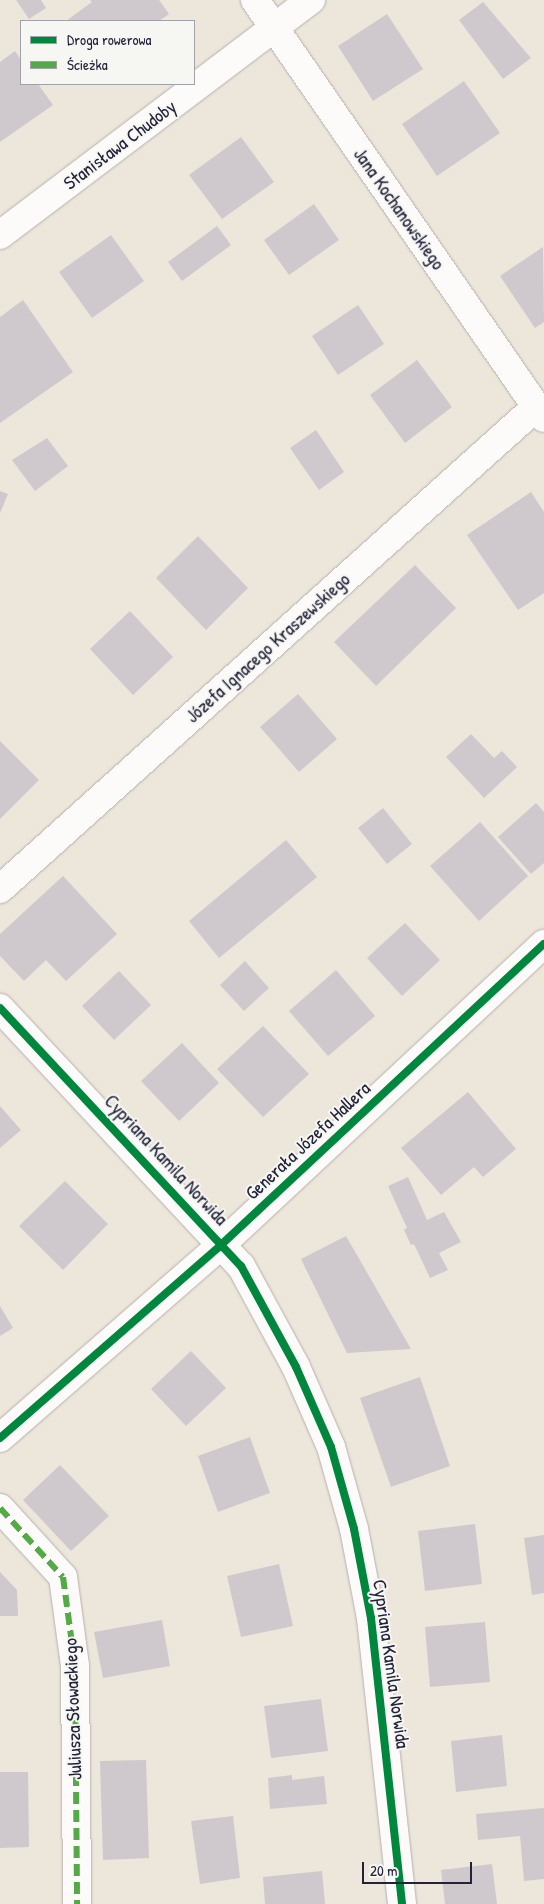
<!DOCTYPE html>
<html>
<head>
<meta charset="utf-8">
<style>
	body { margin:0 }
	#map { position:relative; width:544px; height:1904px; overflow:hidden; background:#ede6db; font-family:"Patrick Hand",sans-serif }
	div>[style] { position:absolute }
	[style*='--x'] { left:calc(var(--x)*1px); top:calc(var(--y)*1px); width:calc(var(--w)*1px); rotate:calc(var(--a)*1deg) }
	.building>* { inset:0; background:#cfc9cd }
	.roads { filter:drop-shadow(0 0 1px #b6b1ad) drop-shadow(0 0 1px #b6b1ad) }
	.street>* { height:28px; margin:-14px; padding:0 14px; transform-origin:14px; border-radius:14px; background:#fcfbfa }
	.quiet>* { height:6px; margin-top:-3px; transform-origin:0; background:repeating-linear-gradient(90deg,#53aa46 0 12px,transparent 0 18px) }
	.cycleway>* { height:8px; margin:-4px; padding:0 4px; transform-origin:4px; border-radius:4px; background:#00873e }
	span { translate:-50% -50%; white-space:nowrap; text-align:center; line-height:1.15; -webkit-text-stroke:4px #f6f6f2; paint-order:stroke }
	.street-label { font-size:19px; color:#22223b }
	.legend { position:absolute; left:20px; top:20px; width:175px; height:65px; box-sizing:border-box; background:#f6f6f2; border:1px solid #a1a1a9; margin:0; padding:6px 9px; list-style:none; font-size:15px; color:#22223b }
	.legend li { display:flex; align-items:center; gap:10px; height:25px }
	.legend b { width:25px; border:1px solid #a1a1a9 }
	.scale { position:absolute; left:362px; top:1862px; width:110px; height:22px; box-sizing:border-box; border:2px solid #22223b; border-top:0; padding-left:6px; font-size:15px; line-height:18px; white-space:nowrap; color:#22223b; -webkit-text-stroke:4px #f6f6f2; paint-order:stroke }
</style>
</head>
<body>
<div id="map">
	<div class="building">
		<div style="clip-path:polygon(16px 0,41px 0,46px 8px,29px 19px)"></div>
		<div style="clip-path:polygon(90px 0,159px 0,169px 14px,159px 21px,66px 21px,92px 2px)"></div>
		<div style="clip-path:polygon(483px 2px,531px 58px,503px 79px,459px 20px)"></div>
		<div style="clip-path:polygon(387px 14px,423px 69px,373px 101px,338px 46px)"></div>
		<div style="clip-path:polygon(15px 51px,21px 60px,21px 84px,38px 84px,53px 105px,0 142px,0 62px)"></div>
		<div style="clip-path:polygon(464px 81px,500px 133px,437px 176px,402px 124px)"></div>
		<div style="clip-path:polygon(241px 137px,274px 182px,222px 219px,189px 175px)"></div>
		<div style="clip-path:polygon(314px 204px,339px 240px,289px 275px,264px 240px)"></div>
		<div style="clip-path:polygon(217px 226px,231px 245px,182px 281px,168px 262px)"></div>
		<div style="clip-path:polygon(111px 235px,144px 281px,92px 318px,59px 272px)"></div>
		<div style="clip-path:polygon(543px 247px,544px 322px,535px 328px,500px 276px)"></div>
		<div style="clip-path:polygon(23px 300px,73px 372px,0 423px,0 317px)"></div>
		<div style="clip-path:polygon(358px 305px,384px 344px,338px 375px,312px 336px)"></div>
		<div style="clip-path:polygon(417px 360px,452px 407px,405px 443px,370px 395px)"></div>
		<div style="clip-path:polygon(316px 430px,344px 472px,319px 490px,290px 448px)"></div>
		<div style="clip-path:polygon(47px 438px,68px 466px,35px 491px,12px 460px)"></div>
		<div style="clip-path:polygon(0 491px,8px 494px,0 513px)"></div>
		<div style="clip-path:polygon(531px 492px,544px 512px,544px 593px,518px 610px,467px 535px)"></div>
		<div style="clip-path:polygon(198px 536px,248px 588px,206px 630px,156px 578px)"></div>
		<div style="clip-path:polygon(415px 565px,456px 608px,376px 686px,334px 642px)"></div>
		<div style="clip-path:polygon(130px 611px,173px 657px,133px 695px,90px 649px)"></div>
		<div style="clip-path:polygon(298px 694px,337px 739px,299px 772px,260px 727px)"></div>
		<div style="clip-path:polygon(471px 734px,494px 758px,502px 751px,517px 767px,484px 798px,446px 757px)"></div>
		<div style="clip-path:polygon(0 741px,39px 780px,0 819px)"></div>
		<div style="clip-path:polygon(536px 803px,544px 812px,544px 863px,531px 874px,498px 837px)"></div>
		<div style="clip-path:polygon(383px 808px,412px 844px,387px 864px,358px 828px)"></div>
		<div style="clip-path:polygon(480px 822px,528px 876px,479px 921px,430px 866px)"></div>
		<div style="clip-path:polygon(286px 840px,317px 877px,219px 958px,189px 921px)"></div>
		<div style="clip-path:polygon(63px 876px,117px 934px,66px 981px,46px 960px,24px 981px,0 956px,0 934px)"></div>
		<div style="clip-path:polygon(405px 923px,440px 960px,402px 996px,367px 958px)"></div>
		<div style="clip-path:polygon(245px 961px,269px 988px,244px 1011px,220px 985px)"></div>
		<div style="clip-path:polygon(336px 970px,375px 1016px,328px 1056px,289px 1011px)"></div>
		<div style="clip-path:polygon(119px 971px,151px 1005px,114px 1040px,82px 1006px)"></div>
		<div style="clip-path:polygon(263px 1026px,309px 1074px,263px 1117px,217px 1069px)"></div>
		<div style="clip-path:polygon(182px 1043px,219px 1083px,179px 1121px,141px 1081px)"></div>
		<div style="clip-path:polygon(468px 1092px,516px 1149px,483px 1177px,474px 1167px,441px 1195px,401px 1148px)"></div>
		<div style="clip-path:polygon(0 1106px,21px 1130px,0 1148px)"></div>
		<div style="clip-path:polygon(408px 1177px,427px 1220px,444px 1212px,461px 1242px,439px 1253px,448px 1270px,430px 1278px,414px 1244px,411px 1245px,404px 1230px,407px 1228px,388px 1186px)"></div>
		<div style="clip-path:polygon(65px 1181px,108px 1224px,63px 1270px,19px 1226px)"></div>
		<div style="clip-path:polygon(346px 1236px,411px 1349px,347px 1353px,301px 1259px)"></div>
		<div style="clip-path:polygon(0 1306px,13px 1328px,0 1336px)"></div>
		<div style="clip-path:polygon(191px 1351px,226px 1388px,186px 1426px,151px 1389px)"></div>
		<div style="clip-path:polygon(420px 1377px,450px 1466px,391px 1487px,360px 1398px)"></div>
		<div style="clip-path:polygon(250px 1437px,270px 1493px,218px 1512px,198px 1456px)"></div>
		<div style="clip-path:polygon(60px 1465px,109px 1516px,71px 1551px,23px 1500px)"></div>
		<div style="clip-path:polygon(475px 1524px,482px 1584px,425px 1591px,418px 1531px)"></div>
		<div style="clip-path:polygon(544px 1535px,544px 1593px,532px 1595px,524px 1538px)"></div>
		<div style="clip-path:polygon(279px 1564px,293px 1626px,241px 1637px,227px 1576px)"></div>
		<div style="clip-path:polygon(0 1572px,17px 1590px,18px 1616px,0 1616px)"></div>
		<div style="clip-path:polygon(162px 1620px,170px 1666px,103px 1678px,94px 1632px)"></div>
		<div style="clip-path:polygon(485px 1622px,490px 1682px,430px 1687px,425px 1627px)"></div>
		<div style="clip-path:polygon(321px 1699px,328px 1751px,271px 1758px,264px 1706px)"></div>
		<div style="clip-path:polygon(502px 1735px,507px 1786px,456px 1792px,451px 1741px)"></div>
		<div style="clip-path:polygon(146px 1760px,149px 1858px,103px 1860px,100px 1761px)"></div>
		<div style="clip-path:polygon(0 1772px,28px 1772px,29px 1847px,0 1848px)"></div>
		<div style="clip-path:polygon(292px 1775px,292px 1780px,324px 1776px,327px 1804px,270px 1809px,268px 1778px)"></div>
		<div style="clip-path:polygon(544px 1808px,544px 1879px,524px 1881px,520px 1836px,478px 1840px,476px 1814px)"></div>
		<div style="clip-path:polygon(233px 1816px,240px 1878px,200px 1884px,191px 1821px)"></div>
		<div style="clip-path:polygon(492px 1864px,497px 1904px,445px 1904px,441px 1870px)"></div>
		<div style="clip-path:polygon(322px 1871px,325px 1904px,265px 1904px,263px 1877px)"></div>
	</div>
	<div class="roads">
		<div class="street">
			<div style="--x:255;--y:0;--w:508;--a:55.34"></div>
			<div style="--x:0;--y:235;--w:390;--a:-37.1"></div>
			<div style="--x:0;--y:889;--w:721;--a:-41.96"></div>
			<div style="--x:0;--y:1008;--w:353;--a:47"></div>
			<div style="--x:241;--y:1266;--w:115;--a:61.4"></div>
			<div style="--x:296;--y:1367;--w:87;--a:66.4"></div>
			<div style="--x:331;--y:1447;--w:85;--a:74.3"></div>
			<div style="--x:354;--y:1529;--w:91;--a:79.2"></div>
			<div style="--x:371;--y:1618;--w:288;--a:83.8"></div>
			<div style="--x:0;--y:1438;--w:295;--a:-41.1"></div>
			<div style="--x:222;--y:1244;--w:440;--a:-43"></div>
			<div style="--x:0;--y:1508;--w:93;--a:47.6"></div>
			<div style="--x:63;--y:1577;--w:90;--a:82.3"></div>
			<div style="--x:75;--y:1666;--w:238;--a:89.5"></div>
		</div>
	</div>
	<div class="quiet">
		<div style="--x:0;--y:1508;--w:93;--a:47.6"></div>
		<div style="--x:63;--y:1577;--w:90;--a:82.3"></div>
		<div style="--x:75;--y:1666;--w:238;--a:89.5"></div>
	</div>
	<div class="cycleway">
		<div style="--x:0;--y:1008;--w:353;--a:47"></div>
		<div style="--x:241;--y:1266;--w:115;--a:61.4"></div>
		<div style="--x:296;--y:1367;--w:87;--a:66.4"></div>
		<div style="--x:331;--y:1447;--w:85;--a:74.3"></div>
		<div style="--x:354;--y:1529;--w:91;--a:79.2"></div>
		<div style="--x:371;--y:1618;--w:288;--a:83.8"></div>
		<div style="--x:0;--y:1438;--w:295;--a:-41.1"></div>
		<div style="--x:222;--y:1244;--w:440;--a:-43"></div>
	</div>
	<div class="street-label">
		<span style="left:120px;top:145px;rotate:-37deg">Stanisława Chudoby</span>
		<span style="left:399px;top:209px;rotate:55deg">Jana Kochanowskiego</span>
		<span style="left:268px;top:648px;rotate:-42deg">Józefa Ignacego Kraszewskiego</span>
		<span style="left:308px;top:1141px;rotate:-43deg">Generała Józefa Hallera</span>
		<span style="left:166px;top:1160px;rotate:47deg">Cypriana Kamila Norwida</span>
		<span style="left:391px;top:1664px;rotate:82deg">Cypriana Kamila Norwida</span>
		<span style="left:73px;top:1709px;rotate:-92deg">Juliusza Słowackiego</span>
	</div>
	<ul class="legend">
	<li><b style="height:6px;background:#00873e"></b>Droga rowerowa</li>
	<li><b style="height:6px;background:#53aa46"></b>Ścieżka</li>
	</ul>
	<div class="scale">20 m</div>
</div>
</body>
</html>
